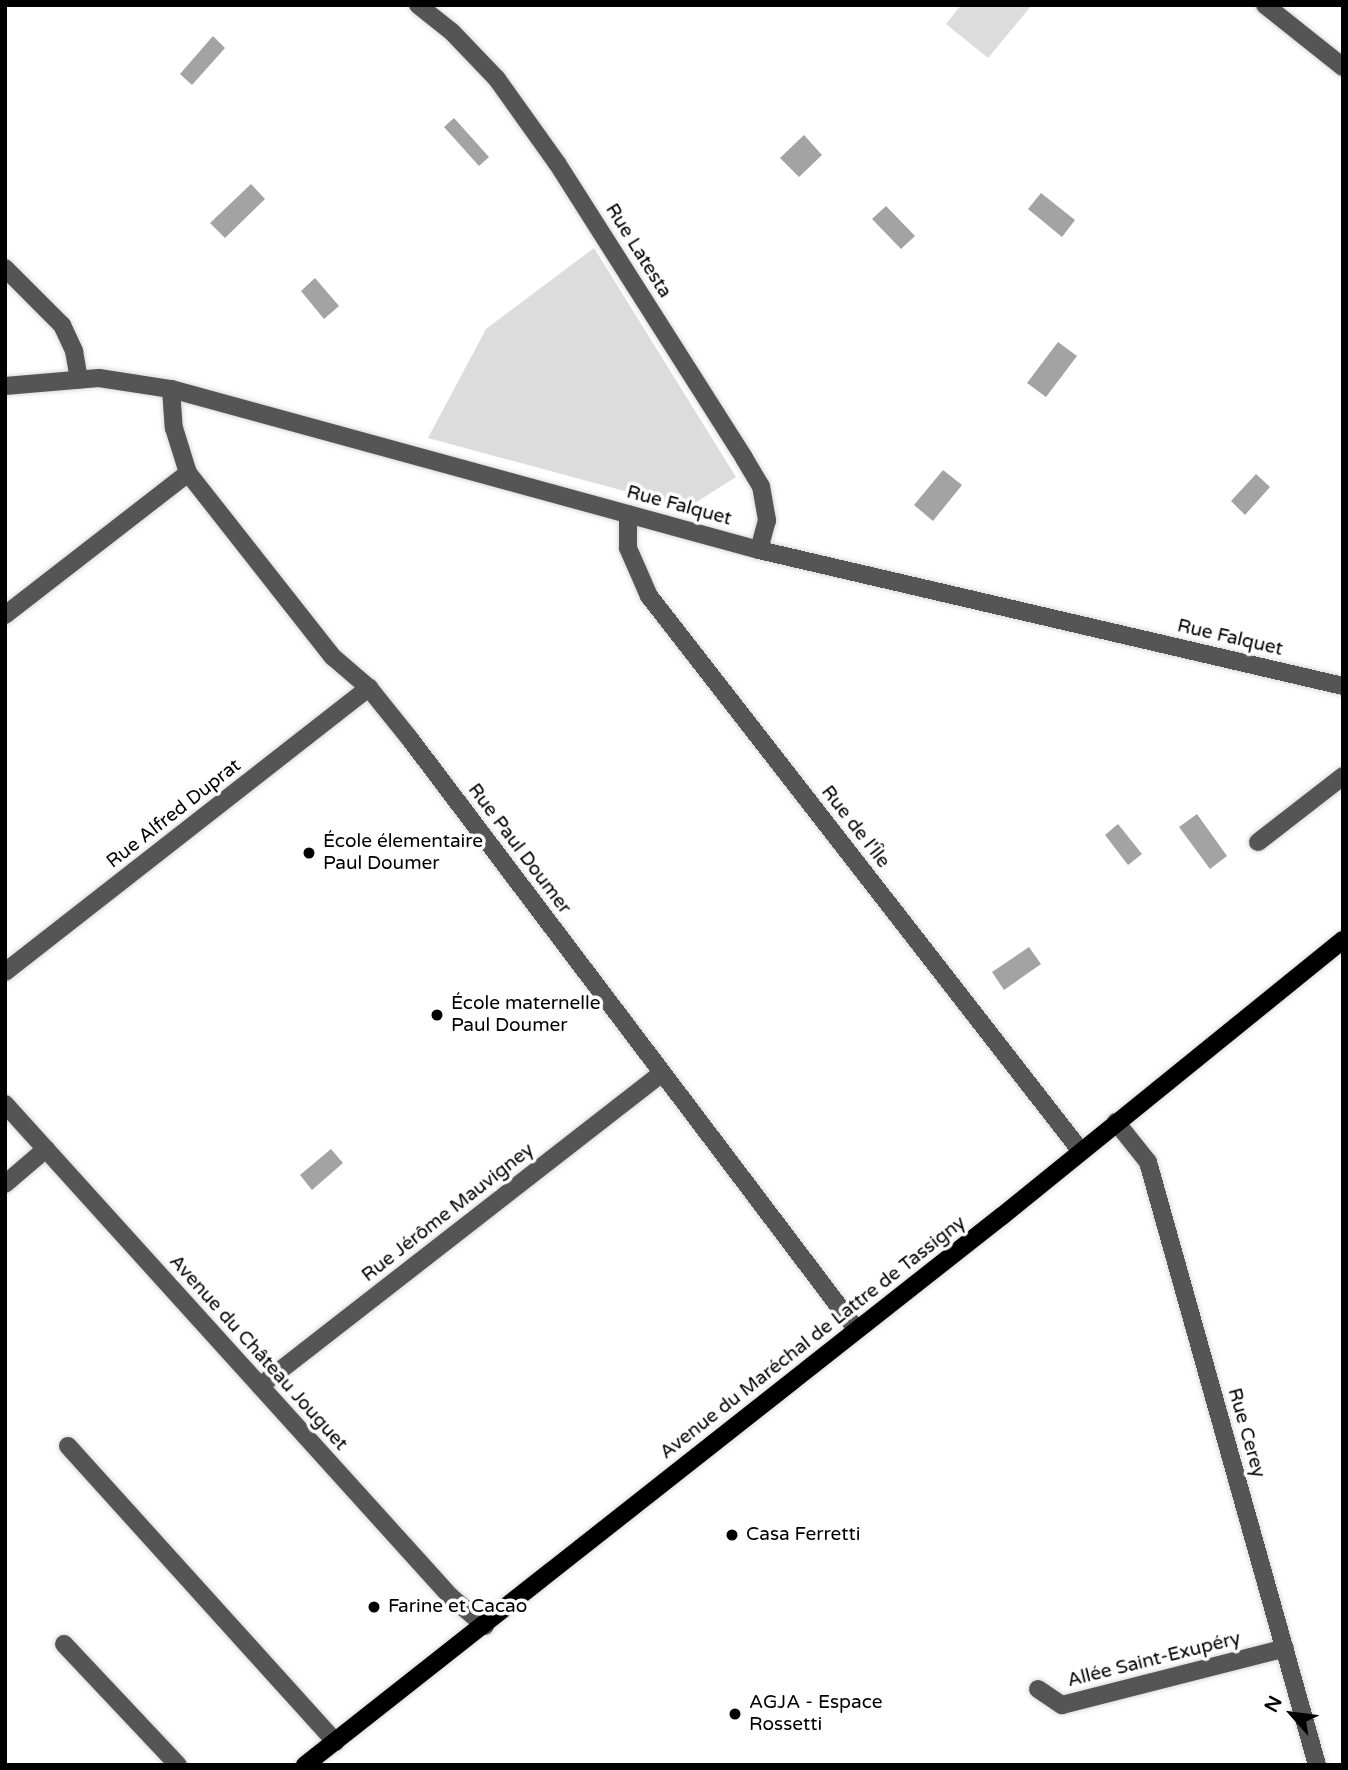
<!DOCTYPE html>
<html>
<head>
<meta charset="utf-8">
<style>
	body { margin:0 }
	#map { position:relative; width:1348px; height:1770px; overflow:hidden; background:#fff; font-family:"Varela Round",sans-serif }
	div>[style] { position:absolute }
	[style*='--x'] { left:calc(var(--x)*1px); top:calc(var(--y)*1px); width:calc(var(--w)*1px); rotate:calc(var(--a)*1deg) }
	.green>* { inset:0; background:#dcdcdc }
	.water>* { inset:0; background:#a3a3a3 }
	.roads { filter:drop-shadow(0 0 2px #dbdbdb) drop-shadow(0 0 2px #dbdbdb) }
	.minor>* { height:18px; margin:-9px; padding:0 9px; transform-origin:9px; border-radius:9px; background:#555 }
	.major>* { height:18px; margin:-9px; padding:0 9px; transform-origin:9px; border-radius:9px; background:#000 }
	.dots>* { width:19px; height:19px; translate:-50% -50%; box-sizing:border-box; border:4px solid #fff; border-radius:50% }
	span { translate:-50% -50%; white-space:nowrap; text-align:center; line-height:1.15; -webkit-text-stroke:7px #fff; paint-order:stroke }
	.street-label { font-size:19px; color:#000 }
	.poi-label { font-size:19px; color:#000 }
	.left { translate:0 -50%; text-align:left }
	.frame { position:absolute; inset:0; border:7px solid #000; pointer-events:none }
	.north { position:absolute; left:1257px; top:1679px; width:70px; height:70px; -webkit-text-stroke:5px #fff; paint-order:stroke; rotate:298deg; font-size:19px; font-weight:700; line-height:28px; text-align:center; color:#000 }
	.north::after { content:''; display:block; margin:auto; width:24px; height:32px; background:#000; clip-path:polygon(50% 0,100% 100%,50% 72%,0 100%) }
</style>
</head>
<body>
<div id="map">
	<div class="green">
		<div style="clip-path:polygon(961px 5px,1032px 5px,988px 58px,946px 24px)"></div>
		<div style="clip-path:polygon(594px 248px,736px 477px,687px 508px,428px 438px,486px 329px)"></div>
	</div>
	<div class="water">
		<div style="clip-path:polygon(213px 36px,225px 48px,192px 85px,180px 74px)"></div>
		<div style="clip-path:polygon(454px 118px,489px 157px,479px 166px,444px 127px)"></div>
		<div style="clip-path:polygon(804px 135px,822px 155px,799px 177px,780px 158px)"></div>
		<div style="clip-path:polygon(251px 184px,265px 199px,225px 238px,210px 223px)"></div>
		<div style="clip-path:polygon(1041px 193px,1075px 220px,1062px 237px,1028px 209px)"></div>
		<div style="clip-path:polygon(886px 206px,915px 236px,901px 249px,872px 219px)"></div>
		<div style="clip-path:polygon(315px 278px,339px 306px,324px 319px,301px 291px)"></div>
		<div style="clip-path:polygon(1058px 342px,1077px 356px,1046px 397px,1027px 383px)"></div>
		<div style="clip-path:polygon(943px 470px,962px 485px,933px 521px,914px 505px)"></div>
		<div style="clip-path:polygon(1256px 474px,1270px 487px,1245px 515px,1231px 501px)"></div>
		<div style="clip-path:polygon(1197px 814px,1227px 856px,1210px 869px,1179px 827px)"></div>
		<div style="clip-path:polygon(1118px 824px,1142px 854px,1128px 865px,1105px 835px)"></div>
		<div style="clip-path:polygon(1029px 947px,1041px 964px,1004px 990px,992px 972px)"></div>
		<div style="clip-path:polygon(331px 1149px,343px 1163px,312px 1190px,300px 1175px)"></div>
	</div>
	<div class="roads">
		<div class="minor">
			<div style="--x:418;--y:5;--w:43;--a:38.5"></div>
			<div style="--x:452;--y:32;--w:65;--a:46.2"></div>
			<div style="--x:497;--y:79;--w:103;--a:54.5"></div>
			<div style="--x:557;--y:163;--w:349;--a:57.6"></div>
			<div style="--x:744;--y:458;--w:33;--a:59"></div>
			<div style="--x:761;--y:486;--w:35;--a:80"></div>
			<div style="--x:767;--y:520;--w:31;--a:105"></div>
			<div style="--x:1265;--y:5;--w:100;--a:38.5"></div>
			<div style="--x:5;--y:268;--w:81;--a:45"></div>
			<div style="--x:62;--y:325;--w:29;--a:65"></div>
			<div style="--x:74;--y:351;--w:29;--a:80"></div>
			<div style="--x:5;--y:386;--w:94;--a:-4.9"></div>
			<div style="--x:99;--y:378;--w:73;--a:8.7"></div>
			<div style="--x:171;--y:389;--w:610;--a:15.31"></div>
			<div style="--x:759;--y:550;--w:600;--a:13.11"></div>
			<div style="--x:171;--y:389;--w:39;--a:86"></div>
			<div style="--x:174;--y:428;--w:47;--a:72.7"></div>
			<div style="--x:188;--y:473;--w:234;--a:51.8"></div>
			<div style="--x:333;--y:657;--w:48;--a:40.7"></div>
			<div style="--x:369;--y:688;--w:65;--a:51.2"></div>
			<div style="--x:410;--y:739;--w:740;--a:52.91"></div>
			<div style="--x:628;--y:514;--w:34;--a:90"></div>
			<div style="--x:628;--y:548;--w:52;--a:66.4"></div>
			<div style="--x:649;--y:596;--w:702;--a:52.12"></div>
			<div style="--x:5;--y:615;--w:232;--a:-37.8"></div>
			<div style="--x:1258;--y:842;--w:108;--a:-37.8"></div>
			<div style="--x:5;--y:972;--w:462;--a:-38"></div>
			<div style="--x:5;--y:1104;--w:663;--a:47.87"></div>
			<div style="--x:450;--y:1596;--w:46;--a:40.6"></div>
			<div style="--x:1116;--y:1122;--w:51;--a:51.3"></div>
			<div style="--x:1148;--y:1162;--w:626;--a:74.34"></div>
			<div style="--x:5;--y:1184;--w:54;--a:-40.5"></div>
			<div style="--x:260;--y:1386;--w:509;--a:-37.9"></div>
			<div style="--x:68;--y:1446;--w:399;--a:47.9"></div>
			<div style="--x:64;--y:1644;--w:166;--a:46.7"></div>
			<div style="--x:1038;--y:1689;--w:29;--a:34"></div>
			<div style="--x:1062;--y:1705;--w:230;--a:-14.3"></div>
		</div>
		<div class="major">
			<div style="--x:305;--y:1765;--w:887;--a:-38.23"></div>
			<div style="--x:1002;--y:1216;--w:439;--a:-39"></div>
		</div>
	</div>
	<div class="dots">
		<div style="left:309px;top:853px;background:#000"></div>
		<div style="left:437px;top:1015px;background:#000"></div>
		<div style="left:732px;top:1535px;background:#000"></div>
		<div style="left:374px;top:1607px;background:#000"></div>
		<div style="left:735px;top:1714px;background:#000"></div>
	</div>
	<div class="street-label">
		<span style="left:638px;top:251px;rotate:58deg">Rue Latesta</span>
		<span style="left:679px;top:506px;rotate:15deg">Rue Falquet</span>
		<span style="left:1230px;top:638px;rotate:13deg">Rue Falquet</span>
		<span style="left:174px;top:814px;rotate:-38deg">Rue Alfred Duprat</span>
		<span style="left:855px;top:827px;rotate:52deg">Rue de l'Île</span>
		<span style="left:519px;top:849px;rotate:53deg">Rue Paul Doumer</span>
		<span style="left:448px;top:1213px;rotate:-38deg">Rue Jérôme Mauvigney</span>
		<span style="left:813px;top:1338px;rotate:-38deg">Avenue du Maréchal de Lattre de Tassigny</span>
		<span style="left:258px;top:1353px;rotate:48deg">Avenue du Château Jouguet</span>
		<span style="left:1246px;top:1433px;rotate:74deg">Rue Cerey</span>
		<span style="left:1154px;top:1660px;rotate:-14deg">Allée Saint-Exupéry</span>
	</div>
	<div class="poi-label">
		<span class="left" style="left:323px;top:853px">École élementaire<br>Paul Doumer</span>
		<span class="left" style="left:451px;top:1015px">École maternelle<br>Paul Doumer</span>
		<span class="left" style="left:746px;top:1535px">Casa Ferretti</span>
		<span class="left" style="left:388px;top:1607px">Farine et Cacao</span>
		<span class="left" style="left:749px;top:1714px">AGJA - Espace<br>Rossetti</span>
	</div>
	<div class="frame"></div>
	<div class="north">N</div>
</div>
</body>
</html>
